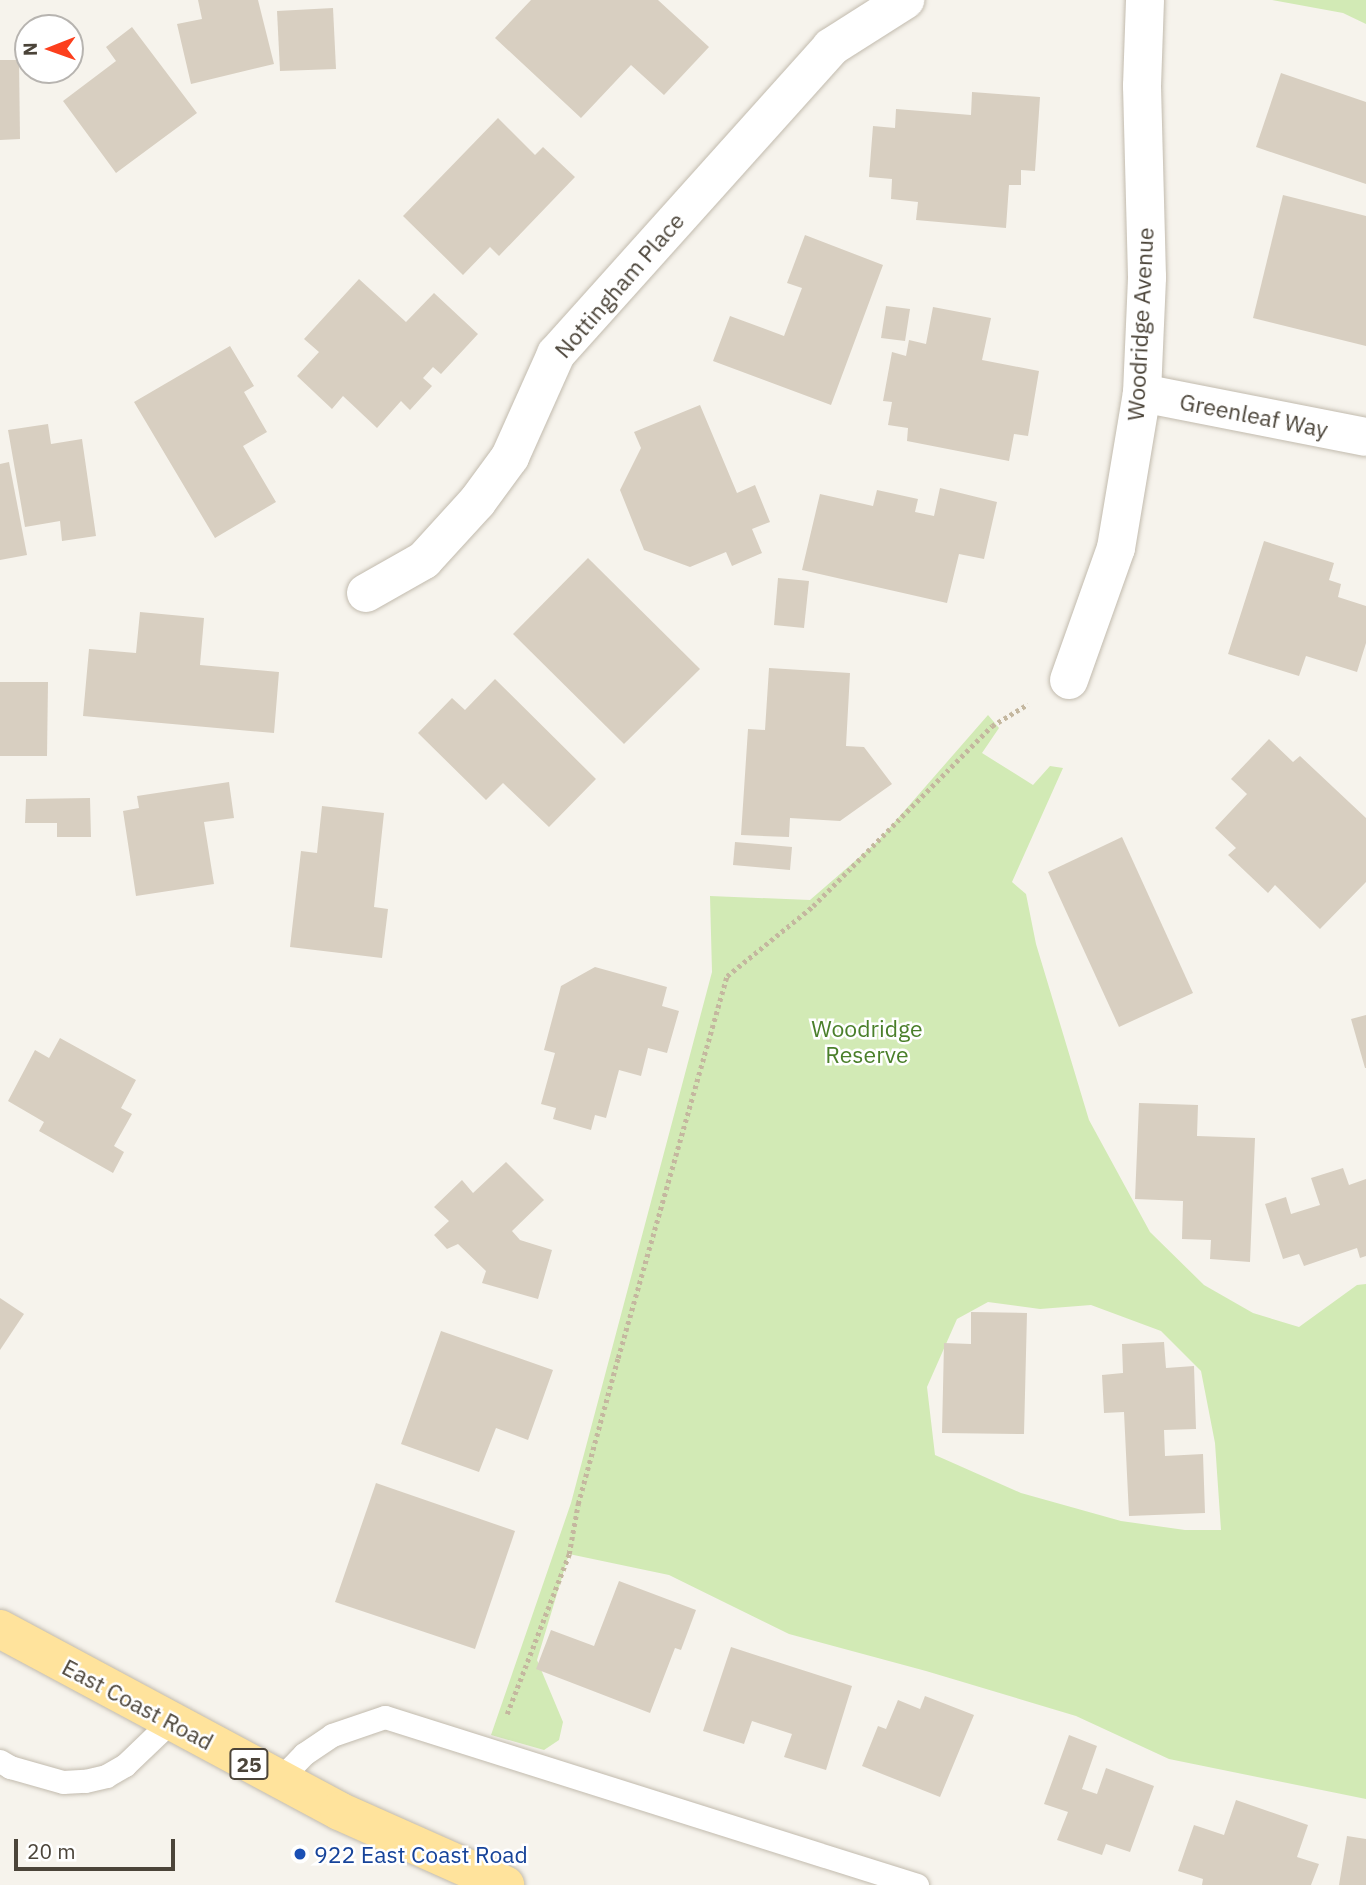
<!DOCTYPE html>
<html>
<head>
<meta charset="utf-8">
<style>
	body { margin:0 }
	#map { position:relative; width:1366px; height:1885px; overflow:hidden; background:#f6f3ec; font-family:"IBM Plex Sans",sans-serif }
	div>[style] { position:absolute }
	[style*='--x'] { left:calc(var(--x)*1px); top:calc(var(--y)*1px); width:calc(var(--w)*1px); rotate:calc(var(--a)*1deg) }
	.green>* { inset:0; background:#d2eab5 }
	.building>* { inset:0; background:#d8cfc1 }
	.path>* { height:4.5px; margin-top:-2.25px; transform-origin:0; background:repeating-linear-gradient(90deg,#c4b79f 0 3.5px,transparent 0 7px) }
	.roads { filter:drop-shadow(0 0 2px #c2bbae) drop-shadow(0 0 2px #c2bbae) }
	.lane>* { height:23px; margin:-11.5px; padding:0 11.5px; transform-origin:11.5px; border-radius:11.5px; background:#fff }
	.street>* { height:38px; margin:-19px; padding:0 19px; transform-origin:19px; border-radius:19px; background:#fff }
	.primary>* { height:38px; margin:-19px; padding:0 19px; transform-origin:19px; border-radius:19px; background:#ffe39c }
	.dots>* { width:19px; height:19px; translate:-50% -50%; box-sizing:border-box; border:4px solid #fff; border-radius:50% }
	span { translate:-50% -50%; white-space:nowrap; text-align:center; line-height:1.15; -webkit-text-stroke:5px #fff; paint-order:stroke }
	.shield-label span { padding:2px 5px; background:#fff; border:2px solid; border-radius:5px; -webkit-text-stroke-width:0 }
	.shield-label { font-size:21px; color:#4b4439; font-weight:700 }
	.street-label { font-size:23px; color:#4b4439 }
	.park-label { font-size:23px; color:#4a7f2a }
	.transit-label { font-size:23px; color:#164399 }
	.left { translate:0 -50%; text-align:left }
	.north { position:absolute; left:14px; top:14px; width:70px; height:70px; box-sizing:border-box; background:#fff; border:2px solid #b7b4b0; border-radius:50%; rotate:269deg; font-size:19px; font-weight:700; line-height:28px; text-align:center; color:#4b4439 }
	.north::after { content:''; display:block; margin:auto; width:24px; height:32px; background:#fc3f1d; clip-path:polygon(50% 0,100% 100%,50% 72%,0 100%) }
	.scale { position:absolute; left:14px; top:1839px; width:161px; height:32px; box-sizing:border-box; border:4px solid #4b4439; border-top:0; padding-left:9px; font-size:21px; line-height:24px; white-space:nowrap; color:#4b4439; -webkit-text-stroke:5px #fff; paint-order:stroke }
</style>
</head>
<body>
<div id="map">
	<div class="green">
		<div style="clip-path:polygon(1272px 0,1366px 0,1366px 24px,1343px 13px)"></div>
		<div style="clip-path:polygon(evenodd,988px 715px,999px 728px,982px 753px,1033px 785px,1050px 766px,1063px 768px,1012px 882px,1026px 894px,1036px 944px,1089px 1120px,1150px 1232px,1204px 1285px,1253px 1313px,1299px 1327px,1357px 1285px,1366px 1284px,1366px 1799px,1169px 1759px,1076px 1716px,926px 1671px,789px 1634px,669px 1575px,569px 1554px,537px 1660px,563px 1722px,559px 1740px,544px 1750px,491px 1735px,571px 1503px,712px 972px,710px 896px,810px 900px,878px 841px,988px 715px,988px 1302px,1040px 1309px,1091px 1305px,1161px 1331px,1201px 1371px,1215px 1443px,1221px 1530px,1185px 1530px,1121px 1521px,1021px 1493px,935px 1455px,927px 1387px,957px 1319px,988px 1302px)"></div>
	</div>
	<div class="building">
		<div style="clip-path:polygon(198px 0,258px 0,274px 64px,191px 84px,177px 24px,202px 19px)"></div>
		<div style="clip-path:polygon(531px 0,658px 0,709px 47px,664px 95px,631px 65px,581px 118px,495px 38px)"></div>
		<div style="clip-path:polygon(333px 8px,336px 69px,280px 71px,277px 11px)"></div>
		<div style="clip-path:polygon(132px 27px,197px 113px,116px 173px,63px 101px,116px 61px,106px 47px)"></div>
		<div style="clip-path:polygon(0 60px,19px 60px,20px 139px,0 140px)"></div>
		<div style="clip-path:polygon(1281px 73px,1366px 102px,1366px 184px,1256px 147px)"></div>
		<div style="clip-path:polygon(972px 92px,1040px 97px,1035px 171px,1021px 170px,1021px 185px,1009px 185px,1006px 228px,916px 220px,918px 202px,891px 199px,892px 179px,869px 177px,873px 126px,895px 128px,896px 109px,971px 115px)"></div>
		<div style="clip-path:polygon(498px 118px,535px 155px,543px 147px,575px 177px,499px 256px,490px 247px,463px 275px,403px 216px)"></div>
		<div style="clip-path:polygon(1283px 195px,1366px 216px,1366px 346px,1253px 318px)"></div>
		<div style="clip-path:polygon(805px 235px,883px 265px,831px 405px,713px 361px,730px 316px,784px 336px,802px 288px,787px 283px)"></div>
		<div style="clip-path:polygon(359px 279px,406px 322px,434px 293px,478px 334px,441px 374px,433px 367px,423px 378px,432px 386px,410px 410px,401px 401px,377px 428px,343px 396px,332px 409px,297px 376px,319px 352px,304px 339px)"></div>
		<div style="clip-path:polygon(886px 306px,910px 309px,905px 341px,881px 338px)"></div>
		<div style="clip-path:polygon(933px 307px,991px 318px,982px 360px,1039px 371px,1028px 436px,1014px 434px,1009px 461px,907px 441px,908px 428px,888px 425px,892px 402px,883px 401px,892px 352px,906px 356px,909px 340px,926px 344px)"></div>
		<div style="clip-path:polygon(230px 346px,254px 386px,244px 392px,267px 432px,243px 446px,276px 502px,215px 538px,134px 402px)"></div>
		<div style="clip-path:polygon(700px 405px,737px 493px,755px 485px,770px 522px,752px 529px,762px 553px,732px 566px,726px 552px,690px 567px,644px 550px,620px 490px,641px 448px,634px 432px)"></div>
		<div style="clip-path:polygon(48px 424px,51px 444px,82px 439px,96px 536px,62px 541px,60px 521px,25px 527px,8px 430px)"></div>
		<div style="clip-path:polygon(9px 462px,27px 555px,0 560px,0 464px)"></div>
		<div style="clip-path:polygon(940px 488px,997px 502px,984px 559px,959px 554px,947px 603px,802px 570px,820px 494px,873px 506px,877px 490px,918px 499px,915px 512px,934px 516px)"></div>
		<div style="clip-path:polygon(1264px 541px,1334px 563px,1329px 580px,1341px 584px,1338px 597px,1366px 606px,1366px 643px,1357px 672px,1306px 656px,1299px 676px,1228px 654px)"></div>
		<div style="clip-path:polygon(588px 558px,700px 669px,624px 744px,513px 634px)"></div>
		<div style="clip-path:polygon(778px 578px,809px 581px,804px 628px,774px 625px)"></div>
		<div style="clip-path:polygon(140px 612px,204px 618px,200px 665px,279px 672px,274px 733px,83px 716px,89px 649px,136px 653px)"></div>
		<div style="clip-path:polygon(769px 668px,850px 673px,846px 746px,864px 747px,892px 784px,840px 821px,790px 818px,789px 837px,741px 835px,748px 729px,765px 730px)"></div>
		<div style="clip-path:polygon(495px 679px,596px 779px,549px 827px,503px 783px,486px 800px,418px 733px,452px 698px,465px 710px)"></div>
		<div style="clip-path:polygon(0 682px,48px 682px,47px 756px,0 756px)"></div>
		<div style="clip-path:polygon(1269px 739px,1293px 762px,1300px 756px,1366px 818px,1366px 882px,1320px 929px,1275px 885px,1268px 893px,1228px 855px,1236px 848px,1215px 828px,1247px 794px,1231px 779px)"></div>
		<div style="clip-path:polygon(229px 782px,234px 818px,204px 822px,214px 884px,136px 896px,123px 811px,139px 808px,137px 796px)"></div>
		<div style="clip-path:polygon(90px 798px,91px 837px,57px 837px,57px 823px,25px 823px,26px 799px)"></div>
		<div style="clip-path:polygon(322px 806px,384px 813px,374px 907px,388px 909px,382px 958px,290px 947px,301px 851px,317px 853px)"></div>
		<div style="clip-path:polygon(1122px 837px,1193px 993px,1119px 1027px,1048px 872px)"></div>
		<div style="clip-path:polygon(735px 842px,792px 847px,790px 870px,733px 865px)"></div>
		<div style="clip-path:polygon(595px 967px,667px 987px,662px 1006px,679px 1011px,667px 1053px,648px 1048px,641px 1076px,619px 1070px,606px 1118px,595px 1115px,591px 1130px,553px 1119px,556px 1108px,541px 1104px,555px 1053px,544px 1050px,561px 986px)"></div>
		<div style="clip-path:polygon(1366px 1015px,1366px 1068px,1365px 1068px,1351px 1019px)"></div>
		<div style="clip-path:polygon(60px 1038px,136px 1080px,121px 1108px,132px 1114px,114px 1146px,124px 1152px,113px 1173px,39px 1131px,44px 1122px,8px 1101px,35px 1050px,49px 1058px)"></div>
		<div style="clip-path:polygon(1139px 1103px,1198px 1105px,1197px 1136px,1255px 1138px,1250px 1262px,1210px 1259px,1211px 1240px,1182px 1239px,1183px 1201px,1135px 1199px)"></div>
		<div style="clip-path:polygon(506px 1162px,544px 1200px,512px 1231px,520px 1240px,552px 1250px,538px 1299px,482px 1283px,486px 1271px,458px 1244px,447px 1249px,434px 1235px,449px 1221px,434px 1207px,462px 1180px,473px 1193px)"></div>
		<div style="clip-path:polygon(1343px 1168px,1349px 1185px,1366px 1179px,1366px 1256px,1360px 1258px,1357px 1248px,1304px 1266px,1299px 1254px,1283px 1259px,1265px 1204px,1286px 1197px,1291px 1214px,1320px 1205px,1311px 1178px)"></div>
		<div style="clip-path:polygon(0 1298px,24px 1314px,0 1350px)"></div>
		<div style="clip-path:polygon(971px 1312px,1027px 1313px,1024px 1434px,942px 1433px,944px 1343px,971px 1344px)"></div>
		<div style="clip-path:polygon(441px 1331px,553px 1370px,528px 1440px,496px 1428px,479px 1472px,401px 1444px)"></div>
		<div style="clip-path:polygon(1164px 1342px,1166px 1368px,1194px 1366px,1196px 1429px,1164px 1430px,1165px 1456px,1203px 1454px,1205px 1513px,1129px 1516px,1124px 1412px,1104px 1413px,1102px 1375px,1123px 1373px,1122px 1344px)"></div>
		<div style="clip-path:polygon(376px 1483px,515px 1531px,475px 1649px,335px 1602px)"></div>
		<div style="clip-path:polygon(619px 1581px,696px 1610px,681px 1650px,675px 1648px,650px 1713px,536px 1669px,551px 1630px,594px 1646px)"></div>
		<div style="clip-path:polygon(731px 1647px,852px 1686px,826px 1770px,784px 1757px,792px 1734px,752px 1721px,744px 1744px,703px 1731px)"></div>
		<div style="clip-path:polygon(925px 1696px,974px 1715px,940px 1797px,862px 1766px,878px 1726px,886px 1729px,898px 1700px,920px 1709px)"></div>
		<div style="clip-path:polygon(1069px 1735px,1097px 1746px,1082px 1789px,1097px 1794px,1106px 1768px,1154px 1786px,1130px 1852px,1106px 1844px,1102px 1855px,1057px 1840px,1068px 1812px,1044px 1804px)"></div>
		<div style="clip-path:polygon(1236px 1800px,1308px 1825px,1297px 1857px,1319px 1864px,1311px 1885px,1202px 1885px,1203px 1879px,1178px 1871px,1194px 1825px,1224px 1835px)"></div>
		<div style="clip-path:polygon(1347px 1836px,1366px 1839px,1366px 1885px,1339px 1885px)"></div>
	</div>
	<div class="path">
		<div style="--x:507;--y:1714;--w:172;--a:-68.8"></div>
		<div style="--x:569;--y:1554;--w:51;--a:-79.8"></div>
		<div style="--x:578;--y:1504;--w:151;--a:-74.7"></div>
		<div style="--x:618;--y:1358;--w:397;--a:-74.1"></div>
		<div style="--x:727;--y:976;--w:111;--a:-39.1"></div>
		<div style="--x:813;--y:906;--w:254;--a:-45.2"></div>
		<div style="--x:992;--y:726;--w:42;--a:-31.4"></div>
	</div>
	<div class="roads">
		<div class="lane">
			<div style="--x:0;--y:1761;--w:12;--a:31"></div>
			<div style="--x:10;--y:1767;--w:55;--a:15.8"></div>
			<div style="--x:63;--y:1782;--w:22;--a:-3"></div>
			<div style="--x:85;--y:1781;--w:22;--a:-13"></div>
			<div style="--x:106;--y:1776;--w:22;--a:-30"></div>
			<div style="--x:125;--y:1765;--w:62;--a:-43.7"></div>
			<div style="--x:279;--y:1780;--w:36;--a:-46"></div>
			<div style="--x:304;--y:1754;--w:34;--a:-34"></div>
			<div style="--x:332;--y:1735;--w:56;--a:-18.8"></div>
			<div style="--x:385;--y:1717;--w:558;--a:17.53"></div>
		</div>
		<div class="street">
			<div style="--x:1142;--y:393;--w:228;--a:11.1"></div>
			<div style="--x:366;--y:593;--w:67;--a:-29.6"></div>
			<div style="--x:424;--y:560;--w:79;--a:-47.6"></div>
			<div style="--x:477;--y:502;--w:56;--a:-53.7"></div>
			<div style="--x:510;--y:457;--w:113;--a:-65.9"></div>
			<div style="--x:556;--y:354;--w:412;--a:-48.1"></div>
			<div style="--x:831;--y:47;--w:88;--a:-32.4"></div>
			<div style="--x:1069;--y:680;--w:140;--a:-70.4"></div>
			<div style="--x:1116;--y:548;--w:157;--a:-80.5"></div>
			<div style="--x:1142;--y:393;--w:116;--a:-87.5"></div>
			<div style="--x:1147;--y:277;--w:191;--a:-91.5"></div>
			<div style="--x:1142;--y:86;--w:86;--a:-88"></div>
		</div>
		<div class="primary">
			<div style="--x:0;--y:1629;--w:385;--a:28.2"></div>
			<div style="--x:339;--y:1811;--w:182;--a:24"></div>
		</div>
	</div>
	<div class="dots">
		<div style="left:300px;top:1854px;background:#1a4fb4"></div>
	</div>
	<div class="shield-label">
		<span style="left:249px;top:1764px">25</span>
	</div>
	<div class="street-label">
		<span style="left:619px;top:285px;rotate:-49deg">Nottingham Place</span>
		<span style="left:1140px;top:324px;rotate:-87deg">Woodridge Avenue</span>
		<span style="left:1254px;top:415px;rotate:11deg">Greenleaf Way</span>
		<span style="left:138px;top:1704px;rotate:28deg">East Coast Road</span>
	</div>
	<div class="park-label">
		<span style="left:867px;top:1041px">Woodridge<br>Reserve</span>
	</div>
	<div class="transit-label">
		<span class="left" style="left:314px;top:1854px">922 East Coast Road</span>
	</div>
	<div class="north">N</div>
	<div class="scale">20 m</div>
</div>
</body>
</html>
